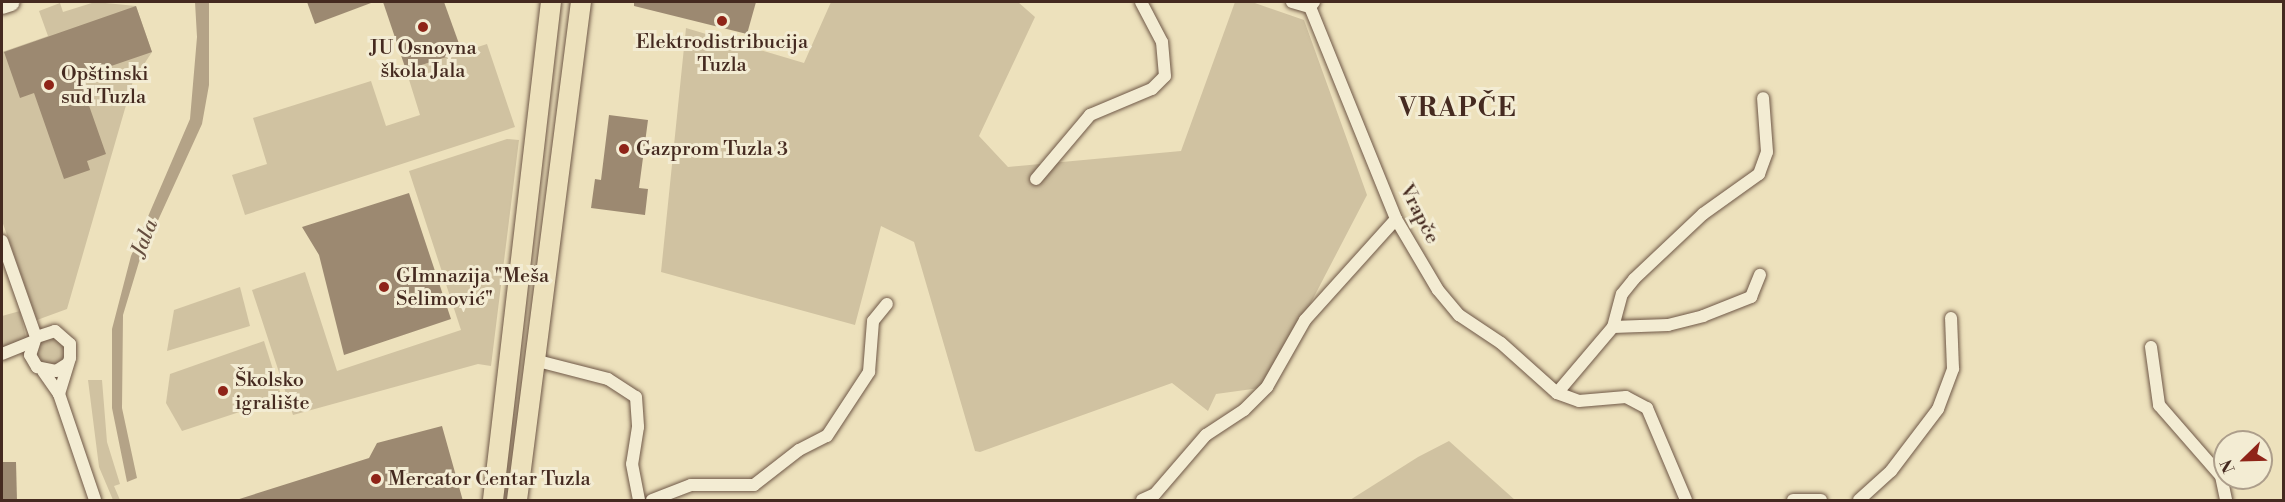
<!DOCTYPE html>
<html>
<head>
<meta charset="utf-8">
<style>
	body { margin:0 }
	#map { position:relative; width:2285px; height:502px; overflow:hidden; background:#ede1bc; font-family:"Libre Bodoni",serif }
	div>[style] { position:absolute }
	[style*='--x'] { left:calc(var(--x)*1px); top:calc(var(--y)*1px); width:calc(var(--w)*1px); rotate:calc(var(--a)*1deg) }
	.green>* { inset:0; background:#d0c2a1 }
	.round { border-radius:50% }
	.water>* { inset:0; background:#b4a387 }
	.building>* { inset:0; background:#9c8971 }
	.roads { filter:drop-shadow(0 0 2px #6f5847) drop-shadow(0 0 2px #6f5847) }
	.street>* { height:12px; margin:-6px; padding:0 6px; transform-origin:6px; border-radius:6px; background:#f3ecd3 }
	.secondary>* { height:18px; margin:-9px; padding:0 9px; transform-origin:9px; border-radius:9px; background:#f3ecd3 }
	.primary>* { height:20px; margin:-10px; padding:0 10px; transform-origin:10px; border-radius:10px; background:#ede1bc }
	.dots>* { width:16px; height:16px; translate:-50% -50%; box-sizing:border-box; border:3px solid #f3ecd3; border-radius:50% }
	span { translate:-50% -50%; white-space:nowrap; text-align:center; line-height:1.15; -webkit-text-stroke:6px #f3ecd3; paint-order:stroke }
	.poi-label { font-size:20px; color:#452a20 }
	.left { translate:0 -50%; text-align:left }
	.street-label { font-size:20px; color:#452a20 }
	.water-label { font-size:21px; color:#664e3f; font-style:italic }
	.district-label { font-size:26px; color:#452a20; font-weight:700; letter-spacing:1.5px }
	.frame { position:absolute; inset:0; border:3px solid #452a20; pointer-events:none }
	.north { position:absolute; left:2213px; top:430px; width:60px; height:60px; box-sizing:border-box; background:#f3ecd3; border:2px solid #ad9e8b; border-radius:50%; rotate:247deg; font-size:16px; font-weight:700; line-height:24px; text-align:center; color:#452a20 }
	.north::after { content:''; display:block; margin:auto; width:21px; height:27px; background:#8f2418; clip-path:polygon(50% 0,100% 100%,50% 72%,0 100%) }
</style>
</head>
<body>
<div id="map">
	<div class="green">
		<div style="clip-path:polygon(95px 2px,136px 6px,152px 52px,133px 81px,67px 309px,37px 320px,2px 221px,2px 52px,48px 36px,39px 11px,60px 3px,63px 12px)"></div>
		<div style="clip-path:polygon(831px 2px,1018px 2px,1035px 17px,979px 136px,1008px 167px,1181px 151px,1235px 2px,1252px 2px,1304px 20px,1367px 195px,1267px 387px,1216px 394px,1208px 411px,1172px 383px,980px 452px,975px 451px,914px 242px,881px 226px,855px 325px,661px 272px,686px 28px,804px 63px)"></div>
		<div style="clip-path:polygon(487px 44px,515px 127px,245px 215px,232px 175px,267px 164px,253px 118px,371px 81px,386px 126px,420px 115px,406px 70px)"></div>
		<div style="clip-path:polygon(507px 139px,519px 140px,491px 366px,478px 364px,293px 415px,252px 290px,305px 272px,337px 371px,461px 330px,409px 171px)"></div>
		<div style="clip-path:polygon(240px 287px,250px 326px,167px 351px,174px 310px)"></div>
		<div style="clip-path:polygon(20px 311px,26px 338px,2px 348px,2px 316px)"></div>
		<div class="round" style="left:37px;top:337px;width:28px;height:28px"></div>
		<div style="clip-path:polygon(264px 341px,282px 398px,182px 431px,166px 403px,170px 374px)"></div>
		<div style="clip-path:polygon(88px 380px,102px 380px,107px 442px,120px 484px,114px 486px,120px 500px,113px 500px,99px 467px)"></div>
		<div style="clip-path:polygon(1449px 441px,1515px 500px,1350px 500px,1418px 457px)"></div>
	</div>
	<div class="water">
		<div style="clip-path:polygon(195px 2px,209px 2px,209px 85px,202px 124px,139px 262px,123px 315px,122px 408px,137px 478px,127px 482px,112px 408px,112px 329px,131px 256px,190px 119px,197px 37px)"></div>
	</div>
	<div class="building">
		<div style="clip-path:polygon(307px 2px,371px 2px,371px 3px,315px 24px)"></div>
		<div style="clip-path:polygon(383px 2px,444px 2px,462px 52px,406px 70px)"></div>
		<div style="clip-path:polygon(634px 2px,756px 2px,747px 34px,634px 6px)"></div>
		<div style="clip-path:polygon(136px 6px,152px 52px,79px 77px,106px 154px,87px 161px,90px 170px,64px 179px,34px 93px,20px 98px,4px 52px)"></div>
		<div style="clip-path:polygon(609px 115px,648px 120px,639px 188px,648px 189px,645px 215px,591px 208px,595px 179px,601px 180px)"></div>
		<div style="clip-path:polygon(409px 193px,451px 319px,344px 355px,319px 255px,302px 227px)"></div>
		<div style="clip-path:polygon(442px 426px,463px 501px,233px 501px,369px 458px,377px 443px)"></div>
		<div style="clip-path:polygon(2px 462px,16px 462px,17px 501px,2px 501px)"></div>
	</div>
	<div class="roads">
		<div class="street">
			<div style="--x:1292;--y:2;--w:19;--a:16"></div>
			<div style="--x:1310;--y:7;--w:5;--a:-68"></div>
			<div style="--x:1314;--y:2;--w:6;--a:129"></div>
			<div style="--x:1310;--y:7;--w:229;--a:67.9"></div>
			<div style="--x:1396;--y:219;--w:82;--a:59.4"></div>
			<div style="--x:1438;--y:290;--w:33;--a:50"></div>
			<div style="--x:1459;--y:315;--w:50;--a:33.7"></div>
			<div style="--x:1501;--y:343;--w:75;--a:41.8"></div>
			<div style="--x:1557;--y:393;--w:23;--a:20"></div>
			<div style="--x:1579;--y:401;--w:47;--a:-4.9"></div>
			<div style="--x:1626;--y:397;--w:24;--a:28"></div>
			<div style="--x:1647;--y:408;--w:100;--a:67"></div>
			<div style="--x:1036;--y:179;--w:84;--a:-49.8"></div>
			<div style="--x:1090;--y:115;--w:67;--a:-22.8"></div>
			<div style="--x:1152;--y:89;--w:18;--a:-45"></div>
			<div style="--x:1165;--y:76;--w:34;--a:-95"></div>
			<div style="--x:1162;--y:42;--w:45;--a:-117.7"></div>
			<div style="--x:2;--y:241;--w:102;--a:70.5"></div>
			<div style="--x:1613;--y:327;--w:55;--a:-2.1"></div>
			<div style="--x:1668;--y:325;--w:36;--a:-14"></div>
			<div style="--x:1703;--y:316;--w:52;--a:-21.6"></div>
			<div style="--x:1751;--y:297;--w:24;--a:-68"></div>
			<div style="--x:2151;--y:347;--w:59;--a:82.1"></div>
			<div style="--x:2159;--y:405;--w:94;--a:48.9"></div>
			<div style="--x:2221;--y:476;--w:25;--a:78"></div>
			<div style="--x:2;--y:354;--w:32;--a:-22"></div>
			<div style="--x:534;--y:360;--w:76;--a:14.4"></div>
			<div style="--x:608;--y:379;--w:33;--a:33"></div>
			<div style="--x:636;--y:397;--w:30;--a:86"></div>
			<div style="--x:638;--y:427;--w:37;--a:99"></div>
			<div style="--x:632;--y:464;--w:37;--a:79"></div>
			<div style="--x:43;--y:371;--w:28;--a:55"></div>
			<div style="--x:59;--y:394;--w:112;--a:71.2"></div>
			<div style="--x:1557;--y:393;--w:87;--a:-49.7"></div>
			<div style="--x:1613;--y:327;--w:34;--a:-75"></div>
			<div style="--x:1622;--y:294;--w:19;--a:-51"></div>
			<div style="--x:1634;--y:279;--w:95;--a:-43.3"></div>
			<div style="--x:1703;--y:214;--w:69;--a:-35.5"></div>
			<div style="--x:1759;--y:174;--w:23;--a:-70"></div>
			<div style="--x:1767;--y:152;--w:54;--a:-94.2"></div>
			<div style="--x:59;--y:394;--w:38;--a:-73"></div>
			<div style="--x:70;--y:358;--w:14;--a:-90"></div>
			<div style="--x:70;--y:344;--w:20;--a:-139"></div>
			<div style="--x:55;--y:331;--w:20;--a:162"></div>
			<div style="--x:36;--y:337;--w:19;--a:108"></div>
			<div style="--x:30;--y:355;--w:14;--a:60"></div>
			<div style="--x:37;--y:367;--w:19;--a:12"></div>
			<div style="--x:56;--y:371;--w:13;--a:-32"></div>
			<div style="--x:652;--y:500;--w:42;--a:-21"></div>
			<div style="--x:691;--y:485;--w:63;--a:0"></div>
			<div style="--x:754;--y:485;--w:57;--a:-37.9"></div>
			<div style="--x:799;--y:450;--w:31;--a:-27"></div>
			<div style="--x:827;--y:436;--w:77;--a:-56.7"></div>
			<div style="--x:869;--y:372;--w:51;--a:-85.5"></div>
			<div style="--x:873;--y:321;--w:22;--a:-51"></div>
			<div style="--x:1142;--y:500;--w:14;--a:-25"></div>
			<div style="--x:1155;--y:494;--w:78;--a:-49.2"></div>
			<div style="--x:1206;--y:435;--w:45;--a:-33.3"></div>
			<div style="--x:1244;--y:410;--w:33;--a:-45"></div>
			<div style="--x:1267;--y:387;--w:77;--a:-60.4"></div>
			<div style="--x:1305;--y:320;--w:136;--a:-48"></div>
			<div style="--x:1793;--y:500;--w:28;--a:0"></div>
			<div style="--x:1859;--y:500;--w:43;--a:-42.2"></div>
			<div style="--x:1891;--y:471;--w:78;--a:-52.8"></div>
			<div style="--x:1938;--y:409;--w:43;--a:-69.4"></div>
			<div style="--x:1953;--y:369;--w:51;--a:-92.2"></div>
		</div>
		<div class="secondary">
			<div style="--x:2;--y:5;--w:9;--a:-18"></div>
		</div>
		<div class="primary">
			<div style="--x:493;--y:500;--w:501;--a:-83.36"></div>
			<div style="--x:517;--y:500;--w:502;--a:-82.68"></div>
		</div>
	</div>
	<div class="dots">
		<div style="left:722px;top:21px;background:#8f2418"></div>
		<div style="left:423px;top:27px;background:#8f2418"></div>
		<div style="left:49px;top:85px;background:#8f2418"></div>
		<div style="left:624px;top:149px;background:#8f2418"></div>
		<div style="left:384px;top:287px;background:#8f2418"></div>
		<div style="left:223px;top:391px;background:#8f2418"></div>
		<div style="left:376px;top:479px;background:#8f2418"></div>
	</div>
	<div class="poi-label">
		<span style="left:722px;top:54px">Elektrodistribucija<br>Tuzla</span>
		<span style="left:423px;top:60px">JU Osnovna<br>škola Jala</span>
		<span class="left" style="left:61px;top:86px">Opštinski<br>sud Tuzla</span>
		<span class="left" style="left:636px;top:149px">Gazprom Tuzla 3</span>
		<span class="left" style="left:396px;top:288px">GImnazija "Meša<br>Selimović"</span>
		<span class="left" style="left:235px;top:392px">Školsko<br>igralište</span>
		<span class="left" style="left:388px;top:479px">Mercator Centar Tuzla</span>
	</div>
	<div class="street-label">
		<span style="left:1419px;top:214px;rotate:63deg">Vrapče</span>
	</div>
	<div class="water-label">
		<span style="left:145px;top:238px;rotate:-68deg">Jala</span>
	</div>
	<div class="district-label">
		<span style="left:1458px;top:109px">VRAPČE</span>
	</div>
	<div class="frame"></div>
	<div class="north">N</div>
</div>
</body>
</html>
